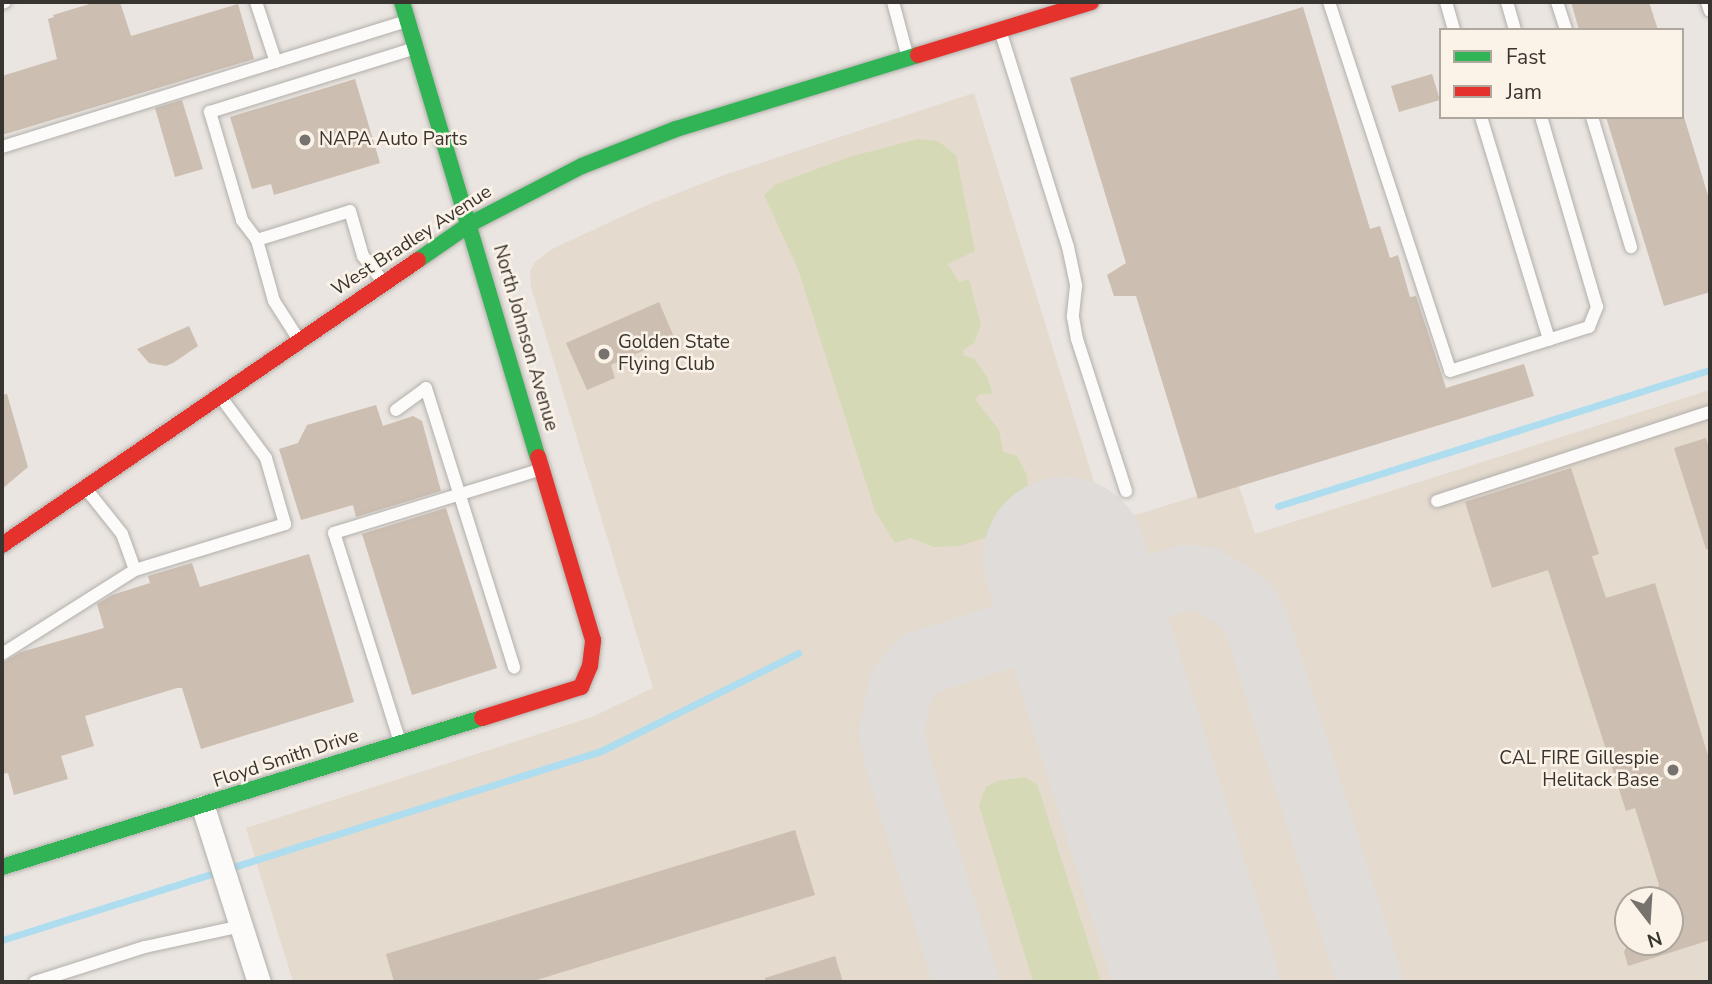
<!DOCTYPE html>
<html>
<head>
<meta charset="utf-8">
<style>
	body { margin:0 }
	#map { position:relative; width:1712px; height:984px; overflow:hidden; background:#eae5e0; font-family:"Nunito Sans",sans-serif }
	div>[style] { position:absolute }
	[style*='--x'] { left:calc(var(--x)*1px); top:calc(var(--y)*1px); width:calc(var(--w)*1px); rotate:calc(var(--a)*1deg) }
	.built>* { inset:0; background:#e4dace }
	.green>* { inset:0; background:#d6d9b6 }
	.stream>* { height:7px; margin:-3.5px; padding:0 3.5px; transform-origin:3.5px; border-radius:3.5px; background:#aeddf0 }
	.taxiway>* { height:65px; margin:-32.5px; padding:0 32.5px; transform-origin:32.5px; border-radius:32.5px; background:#dfdcd9 }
	.runway>* { height:163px; margin:-81.5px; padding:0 81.5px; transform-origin:81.5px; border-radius:81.5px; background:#dfdcd9 }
	.building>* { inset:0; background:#ccbeb1 }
	.roads { filter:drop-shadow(0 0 2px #b2afab) drop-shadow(0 0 2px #b2afab) }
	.lane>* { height:12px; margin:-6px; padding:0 6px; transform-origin:6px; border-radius:6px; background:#fcfbfa }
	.street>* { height:23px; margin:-11.5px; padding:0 11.5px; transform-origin:11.5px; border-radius:11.5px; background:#fcfbfa }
	.fast>* { height:16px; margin:-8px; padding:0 8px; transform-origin:8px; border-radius:8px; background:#30b455 }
	.jam>* { height:16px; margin:-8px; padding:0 8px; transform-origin:8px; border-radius:8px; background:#e5322d }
	.dots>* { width:19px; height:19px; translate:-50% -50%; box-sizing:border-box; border:4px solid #fcf3e8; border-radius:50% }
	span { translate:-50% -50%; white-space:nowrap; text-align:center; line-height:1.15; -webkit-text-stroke:5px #fcf3e8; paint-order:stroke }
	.poi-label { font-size:19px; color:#383430 }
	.left { translate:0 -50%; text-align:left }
	.right { translate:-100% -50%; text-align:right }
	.street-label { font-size:19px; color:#383430 }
	.frame { position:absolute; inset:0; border:4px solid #383430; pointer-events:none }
	.legend { position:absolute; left:1439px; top:28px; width:245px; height:91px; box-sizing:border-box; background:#fcf3e8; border:2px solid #aea79e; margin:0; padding:9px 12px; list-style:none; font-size:21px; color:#383430 }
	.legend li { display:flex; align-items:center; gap:14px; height:35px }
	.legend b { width:35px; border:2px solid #aea79e }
	.north { position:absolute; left:1614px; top:886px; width:70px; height:70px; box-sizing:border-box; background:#fcf3e8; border:2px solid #aea79e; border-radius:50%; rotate:163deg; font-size:19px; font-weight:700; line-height:28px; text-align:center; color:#383430 }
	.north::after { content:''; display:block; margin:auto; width:24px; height:32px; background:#76726e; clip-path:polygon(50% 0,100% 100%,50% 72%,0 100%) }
</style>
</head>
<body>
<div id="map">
	<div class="built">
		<div style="clip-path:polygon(evenodd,974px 93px,1107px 524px,1238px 483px,1255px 534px,1710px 390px,1710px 982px,293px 982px,246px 828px,592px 717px,653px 688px,531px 287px,530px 271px,535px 262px,554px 248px,645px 206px,724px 175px,974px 93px,1628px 900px,1670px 900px,1670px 942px,1628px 942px,1628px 900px)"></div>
	</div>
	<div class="green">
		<div style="clip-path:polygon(918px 139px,938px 141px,956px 155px,975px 251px,948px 264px,959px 282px,969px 279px,981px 325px,974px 343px,963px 350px,964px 356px,974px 358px,987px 377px,993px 394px,980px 394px,975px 399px,999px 430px,1003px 452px,1017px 456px,1027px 475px,1030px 510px,1035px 522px,959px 546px,934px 547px,911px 538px,895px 543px,875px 511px,798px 269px,764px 195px,776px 184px,849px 157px)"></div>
		<div style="clip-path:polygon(1024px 777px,1037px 784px,1101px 982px,1033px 982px,979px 805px,986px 787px,997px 781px)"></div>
	</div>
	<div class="stream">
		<div style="--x:1278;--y:506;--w:453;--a:-17.5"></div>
		<div style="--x:2;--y:940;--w:628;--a:-17.51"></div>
		<div style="--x:601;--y:751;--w:220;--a:-26.4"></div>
	</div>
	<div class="taxiway">
		<div style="--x:966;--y:982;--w:231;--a:-107.4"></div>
		<div style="--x:897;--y:762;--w:31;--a:-101"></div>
		<div style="--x:891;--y:732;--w:47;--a:-78.9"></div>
		<div style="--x:900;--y:686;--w:30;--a:-49"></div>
		<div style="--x:920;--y:663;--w:278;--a:-18"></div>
		<div style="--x:1184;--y:577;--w:22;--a:5"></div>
		<div style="--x:1206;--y:579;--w:26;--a:31"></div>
		<div style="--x:1228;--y:592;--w:23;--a:38"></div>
		<div style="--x:1246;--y:606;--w:20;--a:60"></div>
		<div style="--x:1256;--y:623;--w:377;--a:72.4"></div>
	</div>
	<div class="runway">
		<div style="--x:1064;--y:558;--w:444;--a:72.6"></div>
	</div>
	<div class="building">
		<div style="clip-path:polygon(96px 2px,120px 2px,131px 36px,238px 4px,254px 59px,2px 135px,2px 76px,57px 59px,48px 19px,54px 17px,53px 15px)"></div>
		<div style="clip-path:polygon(1571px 2px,1649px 2px,1658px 30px,1579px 30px)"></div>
		<div style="clip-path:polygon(1303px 7px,1370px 229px,1380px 226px,1390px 258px,1398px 255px,1410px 297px,1416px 296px,1446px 388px,1524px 364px,1534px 396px,1198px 499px,1136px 296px,1114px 296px,1107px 275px,1126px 263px,1070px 78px)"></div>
		<div style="clip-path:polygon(1432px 74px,1440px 100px,1399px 112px,1391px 86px)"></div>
		<div style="clip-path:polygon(355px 79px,380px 163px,274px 195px,271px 184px,252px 189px,230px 117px)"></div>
		<div style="clip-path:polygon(182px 100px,203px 169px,175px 177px,155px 108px)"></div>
		<div style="clip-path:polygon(1606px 117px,1684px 117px,1710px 202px,1710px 292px,1664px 306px)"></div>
		<div style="clip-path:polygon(659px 302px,674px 337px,611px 365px,615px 378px,587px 390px,566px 343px)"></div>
		<div style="clip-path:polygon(189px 326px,198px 346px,173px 363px,166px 366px,149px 363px,137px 349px)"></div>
		<div style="clip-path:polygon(7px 394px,28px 467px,2px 489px,2px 395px)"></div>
		<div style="clip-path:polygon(376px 405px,383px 426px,413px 416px,422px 421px,441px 491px,356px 517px,353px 505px,301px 520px,279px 449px,298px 443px,307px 425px)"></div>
		<div style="clip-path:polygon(1706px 438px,1710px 452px,1710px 549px,1706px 549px,1674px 448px)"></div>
		<div style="clip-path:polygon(1571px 468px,1599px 554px,1592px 556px,1606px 598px,1655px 583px,1710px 762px,1710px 940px,1628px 966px,1624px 952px,1629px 942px,1670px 942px,1670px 900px,1651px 900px,1659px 885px,1635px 808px,1626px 811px,1548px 570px,1492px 588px,1465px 502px)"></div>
		<div style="clip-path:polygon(446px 508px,497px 668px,412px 695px,362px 534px)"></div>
		<div style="clip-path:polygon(309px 554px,354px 702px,201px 749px,182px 688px,177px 688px,85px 716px,94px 746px,61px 756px,68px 779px,14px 795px,8px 773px,2px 774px,2px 663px,21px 652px,104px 628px,97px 604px,112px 595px,150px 583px,148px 576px,192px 563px,200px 587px)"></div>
		<div style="clip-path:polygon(795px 830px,815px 895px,530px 982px,394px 982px,386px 954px)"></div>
		<div style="clip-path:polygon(835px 956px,843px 982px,765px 982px,765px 978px)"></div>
	</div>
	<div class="roads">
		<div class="lane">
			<div style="--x:256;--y:2;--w:63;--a:71.6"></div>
			<div style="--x:893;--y:2;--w:58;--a:75"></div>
			<div style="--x:1329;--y:2;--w:388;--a:71.8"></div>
			<div style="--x:1450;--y:371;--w:146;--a:-17.6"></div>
			<div style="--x:1589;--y:327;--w:22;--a:-68"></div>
			<div style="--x:1597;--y:307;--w:198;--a:-106.4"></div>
			<div style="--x:1446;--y:2;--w:29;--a:74"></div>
			<div style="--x:1507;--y:2;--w:29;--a:74"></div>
			<div style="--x:1557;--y:2;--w:29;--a:72"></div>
			<div style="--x:1707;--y:2;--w:9;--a:72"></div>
			<div style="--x:2;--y:3;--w:3;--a:-18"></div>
			<div style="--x:1000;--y:30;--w:227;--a:72.6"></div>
			<div style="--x:1068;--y:247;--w:40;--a:78"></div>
			<div style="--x:1076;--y:286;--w:31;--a:96"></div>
			<div style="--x:1073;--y:317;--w:22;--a:80"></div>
			<div style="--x:1077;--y:339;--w:160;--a:72.1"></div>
			<div style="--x:1481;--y:117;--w:233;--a:73"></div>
			<div style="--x:1592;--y:117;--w:136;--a:73.3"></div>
			<div style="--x:2;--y:147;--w:424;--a:-17.3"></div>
			<div style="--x:257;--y:240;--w:25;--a:-127"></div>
			<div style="--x:242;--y:220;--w:113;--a:-106.5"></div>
			<div style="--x:210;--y:112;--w:216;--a:-17.3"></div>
			<div style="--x:299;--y:340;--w:46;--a:-122.7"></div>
			<div style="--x:274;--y:301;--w:63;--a:-105.6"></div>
			<div style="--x:257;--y:240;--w:97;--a:-17.3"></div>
			<div style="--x:350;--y:211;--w:47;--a:73.9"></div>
			<div style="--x:363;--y:256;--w:33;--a:52"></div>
			<div style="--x:396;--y:410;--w:37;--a:-36"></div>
			<div style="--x:426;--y:388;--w:293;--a:72.5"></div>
			<div style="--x:87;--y:490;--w:56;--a:51.5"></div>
			<div style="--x:122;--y:534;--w:38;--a:70"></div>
			<div style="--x:135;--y:570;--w:157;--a:-17"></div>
			<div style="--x:285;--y:524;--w:69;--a:-106.1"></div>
			<div style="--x:266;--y:458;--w:77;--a:-126.6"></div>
			<div style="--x:1437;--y:501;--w:287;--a:-18.1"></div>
			<div style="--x:2;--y:654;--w:157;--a:-32.3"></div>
			<div style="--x:400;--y:742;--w:219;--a:-107.5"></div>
			<div style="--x:334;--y:533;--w:218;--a:-17.1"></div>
			<div style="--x:35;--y:982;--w:115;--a:-17.7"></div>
			<div style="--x:145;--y:947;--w:98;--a:-12.3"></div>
		</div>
		<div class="street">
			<div style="--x:203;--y:807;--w:184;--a:72.3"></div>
		</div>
		<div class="fast">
			<div style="--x:402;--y:2;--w:475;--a:73.4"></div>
			<div style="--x:418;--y:260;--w:63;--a:-34.7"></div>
			<div style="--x:470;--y:224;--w:126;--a:-27.4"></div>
			<div style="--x:582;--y:166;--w:101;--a:-21.5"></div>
			<div style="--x:676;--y:129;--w:253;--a:-17"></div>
			<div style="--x:2;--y:867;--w:503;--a:-17.25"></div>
		</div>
		<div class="jam">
			<div style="--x:918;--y:55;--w:181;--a:-17"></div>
			<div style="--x:2;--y:545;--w:504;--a:-34.41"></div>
			<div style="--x:482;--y:718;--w:104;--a:-17.4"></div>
			<div style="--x:581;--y:687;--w:23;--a:-67"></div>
			<div style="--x:590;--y:666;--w:26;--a:-83"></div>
			<div style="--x:593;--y:640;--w:191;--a:-106.7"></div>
		</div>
	</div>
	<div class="dots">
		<div style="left:305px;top:140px;background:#76726e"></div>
		<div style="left:604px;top:354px;background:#76726e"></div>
		<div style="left:1673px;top:770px;background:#76726e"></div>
	</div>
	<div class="poi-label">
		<span class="left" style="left:319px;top:140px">NAPA Auto Parts</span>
		<span class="left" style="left:618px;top:354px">Golden State<br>Flying Club</span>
		<span class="right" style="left:1659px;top:770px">CAL FIRE Gillespie<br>Helitack Base</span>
	</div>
	<div class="street-label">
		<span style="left:412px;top:241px;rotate:-33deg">West Bradley Avenue</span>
		<span style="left:525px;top:338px;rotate:74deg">North Johnson Avenue</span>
		<span style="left:286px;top:759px;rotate:-18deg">Floyd Smith Drive</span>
	</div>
	<div class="frame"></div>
	<ul class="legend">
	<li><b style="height:9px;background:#30b455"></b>Fast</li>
	<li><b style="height:9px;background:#e5322d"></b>Jam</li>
	</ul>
	<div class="north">N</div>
</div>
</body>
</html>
